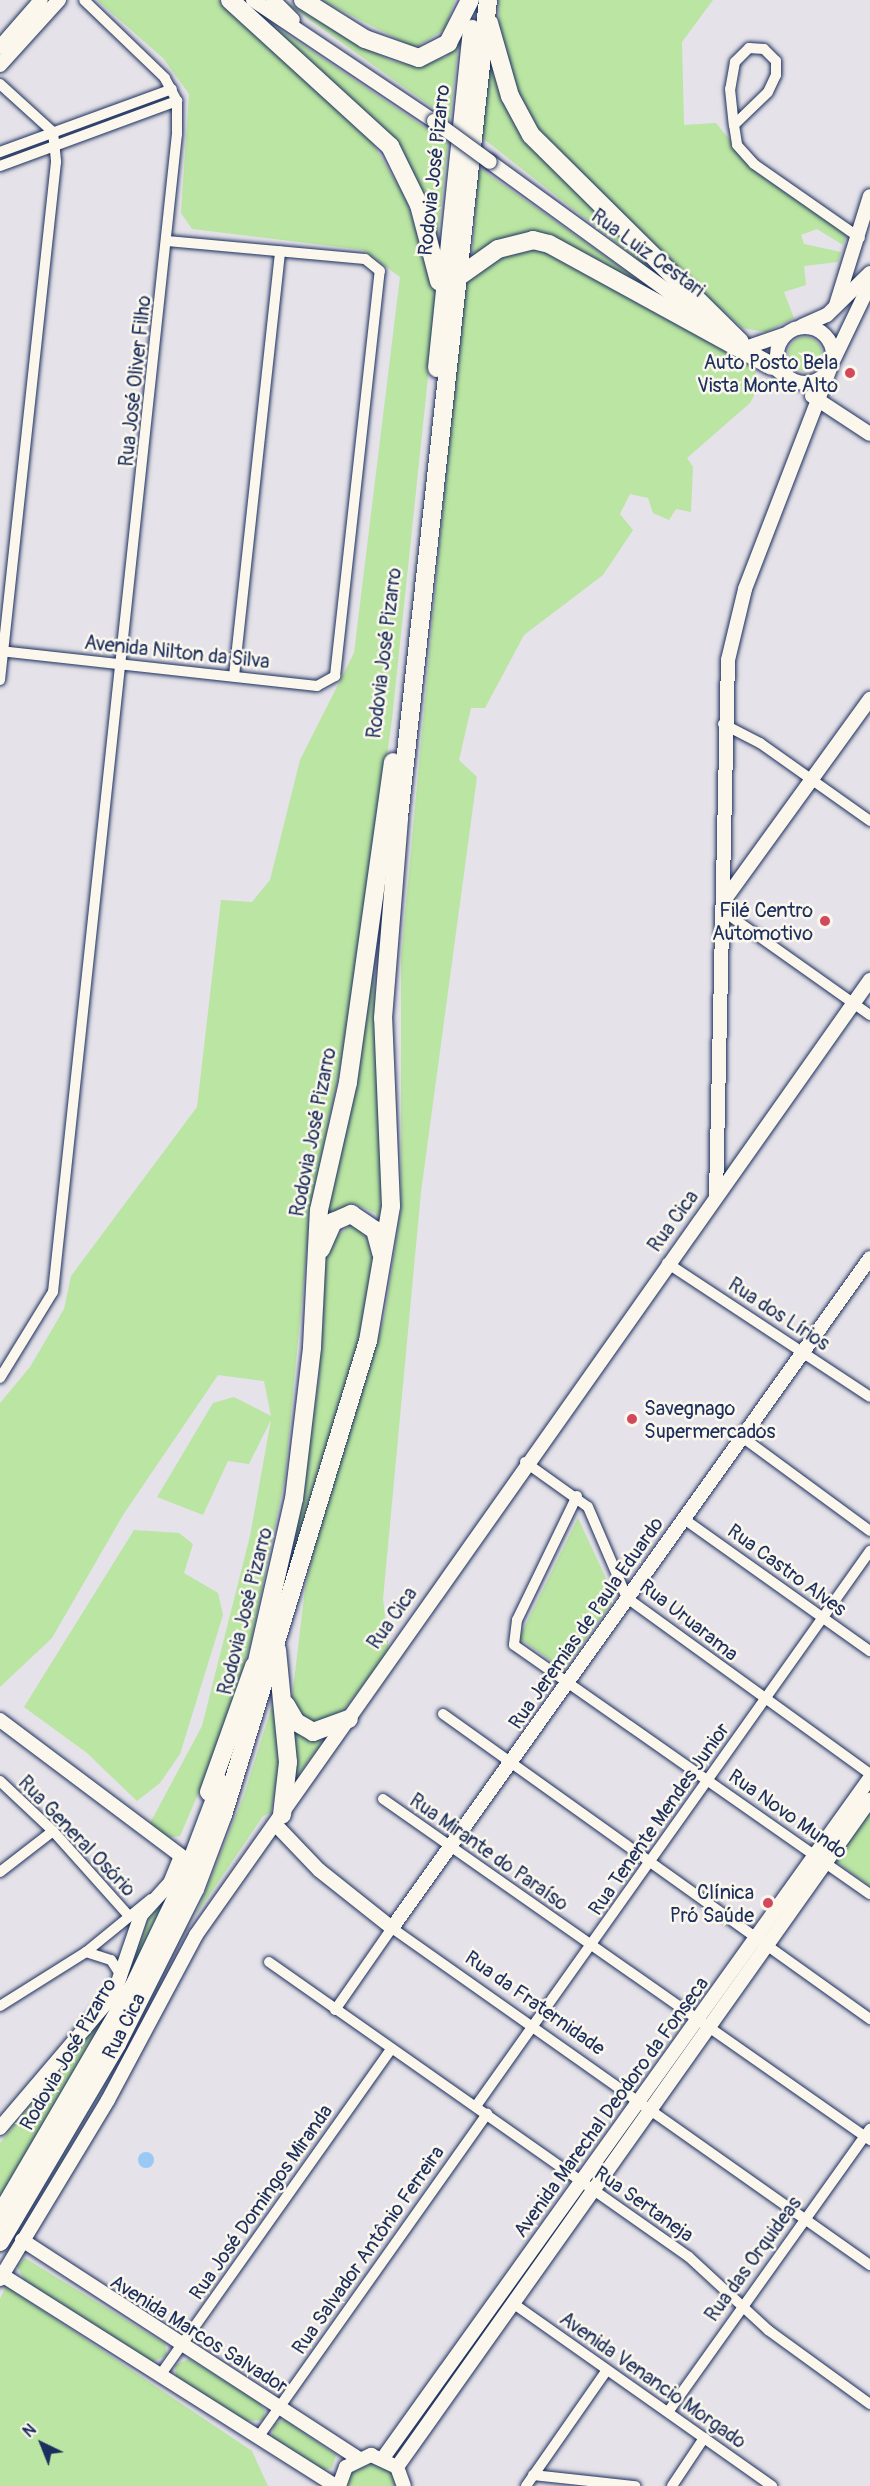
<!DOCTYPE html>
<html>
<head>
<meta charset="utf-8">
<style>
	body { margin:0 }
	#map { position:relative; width:870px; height:2486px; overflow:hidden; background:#e5e2e9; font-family:Pangolin,sans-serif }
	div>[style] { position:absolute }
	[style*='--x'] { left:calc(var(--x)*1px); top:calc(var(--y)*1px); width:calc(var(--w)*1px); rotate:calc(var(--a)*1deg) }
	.green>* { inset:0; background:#bae5a2 }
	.round { border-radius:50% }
	.water>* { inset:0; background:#99c9f4 }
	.roads { filter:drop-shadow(0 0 2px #1b2f5e) drop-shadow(0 0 2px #1b2f5e) }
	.minor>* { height:10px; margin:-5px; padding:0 5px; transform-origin:5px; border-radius:5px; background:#fbf7ec }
	.tertiary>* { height:14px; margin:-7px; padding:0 7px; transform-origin:7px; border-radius:7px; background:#fbf7ec }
	.tertiary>.ring { margin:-7px; padding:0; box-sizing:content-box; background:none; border:14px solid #fbf7ec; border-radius:50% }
	.primary>* { height:18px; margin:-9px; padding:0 9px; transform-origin:9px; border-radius:9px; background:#fbf7ec }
	.bridges { filter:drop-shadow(0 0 2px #1b2f5e) drop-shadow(0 0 2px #1b2f5e) }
	.tertiary-bridge>* { height:14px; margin:-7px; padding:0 7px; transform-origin:7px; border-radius:7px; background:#fbf7ec }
	.dots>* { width:16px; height:16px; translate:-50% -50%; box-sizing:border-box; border:3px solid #fbf7ec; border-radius:50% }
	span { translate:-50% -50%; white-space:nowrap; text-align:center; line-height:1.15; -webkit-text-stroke:5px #fbf7ec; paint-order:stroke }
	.street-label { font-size:20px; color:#1b2f5e }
	.poi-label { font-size:20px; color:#1b2f5e }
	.right { translate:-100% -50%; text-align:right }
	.left { translate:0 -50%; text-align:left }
	.north { position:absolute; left:12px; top:2414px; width:60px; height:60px; -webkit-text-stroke:4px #fbf7ec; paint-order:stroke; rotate:317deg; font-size:16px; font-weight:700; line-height:24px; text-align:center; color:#1b2f5e }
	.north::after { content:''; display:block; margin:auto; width:21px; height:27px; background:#1b2f5e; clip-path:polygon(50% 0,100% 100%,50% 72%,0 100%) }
</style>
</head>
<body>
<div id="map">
	<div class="green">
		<div style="clip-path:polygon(97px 0,219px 0,372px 142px,406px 199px,437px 292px,392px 719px,351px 1016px,311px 1206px,285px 1477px,251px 1642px,221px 1741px,180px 1836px,165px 1838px,148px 1827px,202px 1726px,250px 1536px,271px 1420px,249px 1464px,228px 1461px,203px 1515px,157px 1497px,213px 1403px,234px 1397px,271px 1416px,264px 1381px,218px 1375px,123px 1515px,52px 1638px,0 1687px,0 1403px,30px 1367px,64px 1309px,71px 1276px,197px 1107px,221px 900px,252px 902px,270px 880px,300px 760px,354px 653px,400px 277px,363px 250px,192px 229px,181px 213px,189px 94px,163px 58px)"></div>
		<div style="clip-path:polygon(236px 0,448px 143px,437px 244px,397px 146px,382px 126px)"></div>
		<div style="clip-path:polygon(282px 0,391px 61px,416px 66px,446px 57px,459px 37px,450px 120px)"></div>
		<div style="clip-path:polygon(321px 0,455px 0,445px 29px,415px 48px)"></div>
		<div style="clip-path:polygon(498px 0,713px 0,682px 42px,684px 125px,716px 123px,756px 172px,847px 234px,843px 245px,817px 229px,801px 235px,804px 244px,841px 252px,838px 262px,804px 266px,806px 285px,784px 292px,794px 318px,766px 332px,742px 328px,657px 252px,525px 116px,500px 44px)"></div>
		<div style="clip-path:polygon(492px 52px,509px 107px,657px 267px,642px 263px,480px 136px)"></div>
		<div style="clip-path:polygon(478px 167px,647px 286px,657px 297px,545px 234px,472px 259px)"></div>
		<div style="clip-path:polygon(534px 246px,754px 364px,758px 388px,750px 403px,687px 458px,693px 467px,691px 512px,676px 509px,669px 520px,653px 513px,648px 498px,630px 494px,620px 514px,633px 530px,603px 575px,524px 635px,485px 708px,471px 708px,459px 760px,477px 777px,421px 1192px,383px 1599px,389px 1651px,333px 1724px,314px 1725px,301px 1716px,292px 1698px,305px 1589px,323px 1510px,384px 1319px,401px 1209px,401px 957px,464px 280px,507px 251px)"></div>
		<div class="round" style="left:788px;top:337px;width:34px;height:34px"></div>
		<div style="clip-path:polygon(373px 958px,384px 1172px,381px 1223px,375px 1213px,355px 1204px,324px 1218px)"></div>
		<div style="clip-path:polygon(353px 1224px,366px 1237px,373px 1257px,371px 1277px,358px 1345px,288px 1584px,319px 1379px,324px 1262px,333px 1238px)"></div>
		<div style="clip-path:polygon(578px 1518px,615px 1598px,564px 1670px,519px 1638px)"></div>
		<div style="clip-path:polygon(134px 1530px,179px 1533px,193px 1544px,184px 1573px,218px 1593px,223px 1615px,180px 1754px,160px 1783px,137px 1801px,87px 1753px,24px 1707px)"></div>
		<div style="clip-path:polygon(276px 1693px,279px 1767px,271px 1813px,263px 1816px,196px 1915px,243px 1798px)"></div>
		<div style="clip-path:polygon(292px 1731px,323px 1742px,294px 1780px)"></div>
		<div style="clip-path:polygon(870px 1809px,870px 1886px,835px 1861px)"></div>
		<div style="clip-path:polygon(164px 1899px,144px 1956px,0 2198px,0 2143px,125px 1985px,147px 1921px)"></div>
		<div style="clip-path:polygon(25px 2258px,165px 2344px,167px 2355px,152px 2362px,25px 2281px,17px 2266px)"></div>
		<div style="clip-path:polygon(6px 2286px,252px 2451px,268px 2486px,0 2486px,0 2299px)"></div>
		<div style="clip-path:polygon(189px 2359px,259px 2402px,265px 2411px,263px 2420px,245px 2421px,176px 2377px,175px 2365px)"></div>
		<div style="clip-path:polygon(285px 2420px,336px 2455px,332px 2468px,323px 2470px,272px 2437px,274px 2424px)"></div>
		<div style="clip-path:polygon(372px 2463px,393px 2473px,395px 2486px,348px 2486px,350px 2473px)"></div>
	</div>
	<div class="water">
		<div class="round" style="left:138px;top:2152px;width:16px;height:16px"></div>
	</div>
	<div class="roads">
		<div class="minor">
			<div style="--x:0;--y:84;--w:72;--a:42.2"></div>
			<div style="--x:53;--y:132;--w:30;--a:84"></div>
			<div style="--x:56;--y:162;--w:521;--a:96.17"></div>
			<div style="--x:734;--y:125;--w:47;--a:-44.1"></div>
			<div style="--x:768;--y:92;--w:19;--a:-65"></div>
			<div style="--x:776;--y:75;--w:14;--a:-90"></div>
			<div style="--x:776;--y:61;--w:17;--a:-135"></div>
			<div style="--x:764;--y:49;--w:15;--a:-176"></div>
			<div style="--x:749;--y:48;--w:20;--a:135"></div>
			<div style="--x:735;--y:62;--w:27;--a:100"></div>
			<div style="--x:730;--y:89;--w:36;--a:84"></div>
			<div style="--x:734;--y:125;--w:20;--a:81"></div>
			<div style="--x:737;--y:145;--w:25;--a:48"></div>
			<div style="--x:754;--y:164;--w:129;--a:34.9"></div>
			<div style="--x:0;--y:152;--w:183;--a:-20.1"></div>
			<div style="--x:0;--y:166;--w:189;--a:-20.2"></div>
			<div style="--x:0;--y:651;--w:319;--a:6.3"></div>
			<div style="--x:317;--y:686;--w:21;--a:-29"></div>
			<div style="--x:335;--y:676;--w:407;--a:-83.7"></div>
			<div style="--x:380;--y:271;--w:19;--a:-141"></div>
			<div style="--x:365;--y:259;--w:199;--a:-174.8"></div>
			<div style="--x:234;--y:676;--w:427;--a:-83.8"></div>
			<div style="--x:723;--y:724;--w:42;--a:27.2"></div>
			<div style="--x:760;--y:743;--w:135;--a:35.3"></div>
			<div style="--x:723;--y:911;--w:180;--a:35.3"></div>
			<div style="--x:667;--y:1263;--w:243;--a:33.4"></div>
			<div style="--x:0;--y:1378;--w:101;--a:-58.4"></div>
			<div style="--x:53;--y:1292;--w:1165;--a:-83.89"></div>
			<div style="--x:177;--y:134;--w:33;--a:-90"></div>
			<div style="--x:177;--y:101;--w:26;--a:-118"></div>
			<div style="--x:165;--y:78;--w:112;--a:-136.1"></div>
			<div style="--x:742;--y:1437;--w:159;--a:36.3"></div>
			<div style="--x:525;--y:1462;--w:77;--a:35.5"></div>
			<div style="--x:588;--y:1507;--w:99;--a:66.8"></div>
			<div style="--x:627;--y:1598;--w:300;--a:35.9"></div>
			<div style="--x:577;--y:1496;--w:138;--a:115.8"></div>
			<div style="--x:517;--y:1620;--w:25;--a:97"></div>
			<div style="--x:514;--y:1645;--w:434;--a:35"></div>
			<div style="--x:684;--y:1519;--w:228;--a:35.4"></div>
			<div style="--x:443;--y:1714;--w:525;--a:35.54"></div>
			<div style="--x:0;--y:1781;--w:73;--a:43.3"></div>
			<div style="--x:53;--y:1831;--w:113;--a:48.2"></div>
			<div style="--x:383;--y:1799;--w:595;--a:35"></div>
			<div style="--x:0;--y:1872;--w:67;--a:-37.7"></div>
			<div style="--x:86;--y:1952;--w:26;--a:18"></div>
			<div style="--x:111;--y:1960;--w:20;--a:57"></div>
			<div style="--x:269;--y:1962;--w:513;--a:35.08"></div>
			<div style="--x:689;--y:2257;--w:108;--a:42.7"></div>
			<div style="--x:768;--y:2330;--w:126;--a:36"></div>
			<div style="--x:0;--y:2006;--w:102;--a:-32.1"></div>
			<div style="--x:86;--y:1952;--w:84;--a:-39.2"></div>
			<div style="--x:335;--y:2010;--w:100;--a:-55.2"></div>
			<div style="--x:392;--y:1928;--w:585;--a:35.18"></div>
			<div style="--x:476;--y:2106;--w:681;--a:-54.63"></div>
			<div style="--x:514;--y:2304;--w:316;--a:35.2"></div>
			<div style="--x:161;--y:2374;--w:396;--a:-54.7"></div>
			<div style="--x:668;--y:2412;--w:348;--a:-54.5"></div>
			<div style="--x:259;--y:2436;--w:395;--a:-54.7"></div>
			<div style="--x:533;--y:2475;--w:103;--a:6.2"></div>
			<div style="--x:526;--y:2486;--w:141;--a:-55.1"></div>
			<div style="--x:672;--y:2486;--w:58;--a:-56.3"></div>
		</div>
		<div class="tertiary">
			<div style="--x:253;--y:0;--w:218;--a:33.8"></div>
			<div style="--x:273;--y:0;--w:28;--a:45"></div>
			<div style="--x:0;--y:47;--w:62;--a:-48.9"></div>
			<div style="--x:0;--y:65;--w:88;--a:-47.8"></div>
			<div style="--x:490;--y:162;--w:279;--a:36"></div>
			<div style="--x:836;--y:305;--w:114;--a:-72.7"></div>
			<div style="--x:802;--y:326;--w:27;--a:-24"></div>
			<div style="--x:827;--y:315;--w:60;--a:-44.3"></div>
			<div class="ring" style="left:777px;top:327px;width:42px;height:42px"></div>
			<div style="--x:748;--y:347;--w:39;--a:-19"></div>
			<div style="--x:834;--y:359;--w:83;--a:-64.4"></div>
			<div style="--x:766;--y:361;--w:23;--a:38"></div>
			<div style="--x:812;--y:396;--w:69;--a:33.2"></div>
			<div style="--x:723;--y:902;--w:251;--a:-54.1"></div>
			<div style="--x:716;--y:1196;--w:536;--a:-88.72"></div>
			<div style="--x:728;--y:660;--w:73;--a:-76.5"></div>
			<div style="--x:745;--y:589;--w:236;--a:-68.9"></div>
			<div style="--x:0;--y:1720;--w:226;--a:36.9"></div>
			<div style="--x:181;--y:1856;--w:29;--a:112"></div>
			<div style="--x:170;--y:1883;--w:43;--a:132.2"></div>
			<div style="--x:141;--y:1915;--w:83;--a:108.9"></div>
			<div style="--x:114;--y:1994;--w:176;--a:130.4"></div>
			<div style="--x:275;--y:1824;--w:64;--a:46.3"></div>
			<div style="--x:319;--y:1870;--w:93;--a:38.5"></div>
			<div style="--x:392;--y:1928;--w:823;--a:-54.49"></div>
			<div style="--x:22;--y:2240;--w:401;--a:33"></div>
			<div style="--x:2;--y:2275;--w:395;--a:32.3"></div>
			<div style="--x:0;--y:2279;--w:209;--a:-58.9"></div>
			<div style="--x:108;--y:2100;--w:187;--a:-61.9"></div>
			<div style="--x:196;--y:1935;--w:1169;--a:-54.79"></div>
			<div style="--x:383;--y:2458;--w:836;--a:-54.39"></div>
			<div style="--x:397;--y:2467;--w:818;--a:-54.66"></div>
			<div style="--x:339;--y:2486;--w:20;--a:-70"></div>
			<div style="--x:346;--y:2467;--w:28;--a:-26"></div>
			<div style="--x:371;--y:2455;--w:29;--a:25"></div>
			<div style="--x:397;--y:2467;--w:20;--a:70"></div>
		</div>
		<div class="primary">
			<div style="--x:230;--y:0;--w:217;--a:42.4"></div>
			<div style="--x:390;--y:146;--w:66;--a:63.8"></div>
			<div style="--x:419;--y:205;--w:79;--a:75.3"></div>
			<div style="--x:303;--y:0;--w:73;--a:32.2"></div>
			<div style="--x:365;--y:39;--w:57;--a:19.4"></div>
			<div style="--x:419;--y:58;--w:33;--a:-27"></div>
			<div style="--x:448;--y:43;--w:48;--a:-62.9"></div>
			<div style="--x:489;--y:23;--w:76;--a:74"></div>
			<div style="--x:510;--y:96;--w:44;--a:61.7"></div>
			<div style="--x:531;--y:135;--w:294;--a:44.7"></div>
			<div style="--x:457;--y:278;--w:50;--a:-35.3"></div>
			<div style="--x:498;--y:249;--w:36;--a:-14"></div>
			<div style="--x:533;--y:240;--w:16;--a:14"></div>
			<div style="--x:549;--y:244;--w:254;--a:28.7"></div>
			<div style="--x:437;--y:368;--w:341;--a:-84.1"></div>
			<div style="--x:321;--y:1249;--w:30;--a:-66"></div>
			<div style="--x:333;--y:1222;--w:20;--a:-24"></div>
			<div style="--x:351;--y:1214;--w:29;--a:34"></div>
			<div style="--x:375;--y:1230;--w:24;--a:75"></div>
			<div style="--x:277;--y:1650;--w:113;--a:84.4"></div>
			<div style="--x:288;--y:1762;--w:53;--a:96.5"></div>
			<div style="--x:253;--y:1679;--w:185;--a:-77.2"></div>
			<div style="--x:294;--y:1499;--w:153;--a:-83.2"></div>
			<div style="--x:312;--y:1347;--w:137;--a:-87.1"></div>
			<div style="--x:319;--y:1210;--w:131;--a:-77.2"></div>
			<div style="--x:348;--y:1082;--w:323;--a:-82"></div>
			<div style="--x:286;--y:1705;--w:20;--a:60"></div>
			<div style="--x:296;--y:1722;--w:20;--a:30"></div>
			<div style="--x:313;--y:1732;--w:38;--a:-20"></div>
			<div style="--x:209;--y:1792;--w:134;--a:-70.3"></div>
			<div style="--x:0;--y:2215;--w:265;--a:-59.7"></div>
			<div style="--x:134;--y:1986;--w:111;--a:-64.4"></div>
			<div style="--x:182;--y:1886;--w:110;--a:-69.3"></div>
			<div style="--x:0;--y:2242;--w:230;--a:-59.4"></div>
			<div style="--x:117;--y:2044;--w:174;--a:-63.3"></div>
			<div style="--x:195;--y:1889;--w:79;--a:-69.3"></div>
			<div style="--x:223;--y:1815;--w:496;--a:-73"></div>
			<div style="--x:368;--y:1341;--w:137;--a:-80.3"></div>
			<div style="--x:391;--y:1206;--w:188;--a:-92.4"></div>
			<div style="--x:383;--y:1018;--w:202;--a:-85.4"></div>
			<div style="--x:399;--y:817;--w:822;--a:-83.78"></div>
		</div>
	</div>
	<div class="bridges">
		<div class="tertiary-bridge">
			<div style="--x:434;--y:121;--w:69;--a:36.2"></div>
		</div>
	</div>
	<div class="dots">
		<div style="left:850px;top:373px;background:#d1495b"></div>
		<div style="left:825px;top:921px;background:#d1495b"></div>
		<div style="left:632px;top:1419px;background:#d1495b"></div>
		<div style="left:768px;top:1903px;background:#d1495b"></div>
	</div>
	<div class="street-label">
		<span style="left:434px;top:170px;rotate:-84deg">Rodovia José Pizarro</span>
		<span style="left:648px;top:253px;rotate:36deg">Rua Luiz Cestari</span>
		<span style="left:135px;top:381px;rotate:-84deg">Rua José Oliver Filho</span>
		<span style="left:177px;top:652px;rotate:6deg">Avenida Nilton da Silva</span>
		<span style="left:384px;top:653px;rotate:-83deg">Rodovia José Pizarro</span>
		<span style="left:313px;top:1132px;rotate:-79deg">Rodovia José Pizarro</span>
		<span style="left:673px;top:1221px;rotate:-54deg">Rua Cica</span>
		<span style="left:779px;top:1314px;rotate:33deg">Rua dos Lírios</span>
		<span style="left:787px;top:1570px;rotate:36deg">Rua Castro Alves</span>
		<span style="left:245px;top:1611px;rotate:-76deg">Rodovia José Pizarro</span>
		<span style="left:392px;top:1618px;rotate:-55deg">Rua Cica</span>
		<span style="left:689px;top:1620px;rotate:38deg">Rua Uruarama</span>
		<span style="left:586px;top:1623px;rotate:-55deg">Rua Jeremias de Paula Eduardo</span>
		<span style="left:788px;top:1814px;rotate:35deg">Rua Novo Mundo</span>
		<span style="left:659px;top:1819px;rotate:-55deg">Rua Tenente Mendes Junior</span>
		<span style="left:77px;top:1836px;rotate:46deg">Rua General Osório</span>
		<span style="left:489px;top:1852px;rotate:35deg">Rua Mirante do Paraíso</span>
		<span style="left:535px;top:2003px;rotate:35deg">Rua da Fraternidade</span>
		<span style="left:124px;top:2026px;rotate:-63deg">Rua Cica</span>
		<span style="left:68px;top:2054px;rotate:-60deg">Rodovia José Pizarro</span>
		<span style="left:611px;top:2107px;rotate:-54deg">Avenida Marechal Deodoro da Fonseca</span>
		<span style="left:261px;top:2202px;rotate:-55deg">Rua José Domingos Miranda</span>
		<span style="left:644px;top:2204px;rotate:35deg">Rua Sertaneja</span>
		<span style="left:368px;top:2250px;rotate:-55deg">Rua Salvador Antônio Ferreira</span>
		<span style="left:753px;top:2259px;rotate:-54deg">Rua das Orquideas</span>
		<span style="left:199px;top:2334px;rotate:32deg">Avenida Marcos Salvador</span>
		<span style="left:653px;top:2380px;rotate:35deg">Avenida Venancio Morgado</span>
	</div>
	<div class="poi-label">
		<span class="right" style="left:838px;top:374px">Auto Posto Bela<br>Vista Monte Alto</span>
		<span class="right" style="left:813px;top:922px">Filé Centro<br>Automotivo</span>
		<span class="left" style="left:644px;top:1420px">Savegnago<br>Supermercados</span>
		<span class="right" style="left:754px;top:1904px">Clínica<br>Pró Saúde</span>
	</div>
	<div class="north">N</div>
</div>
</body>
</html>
